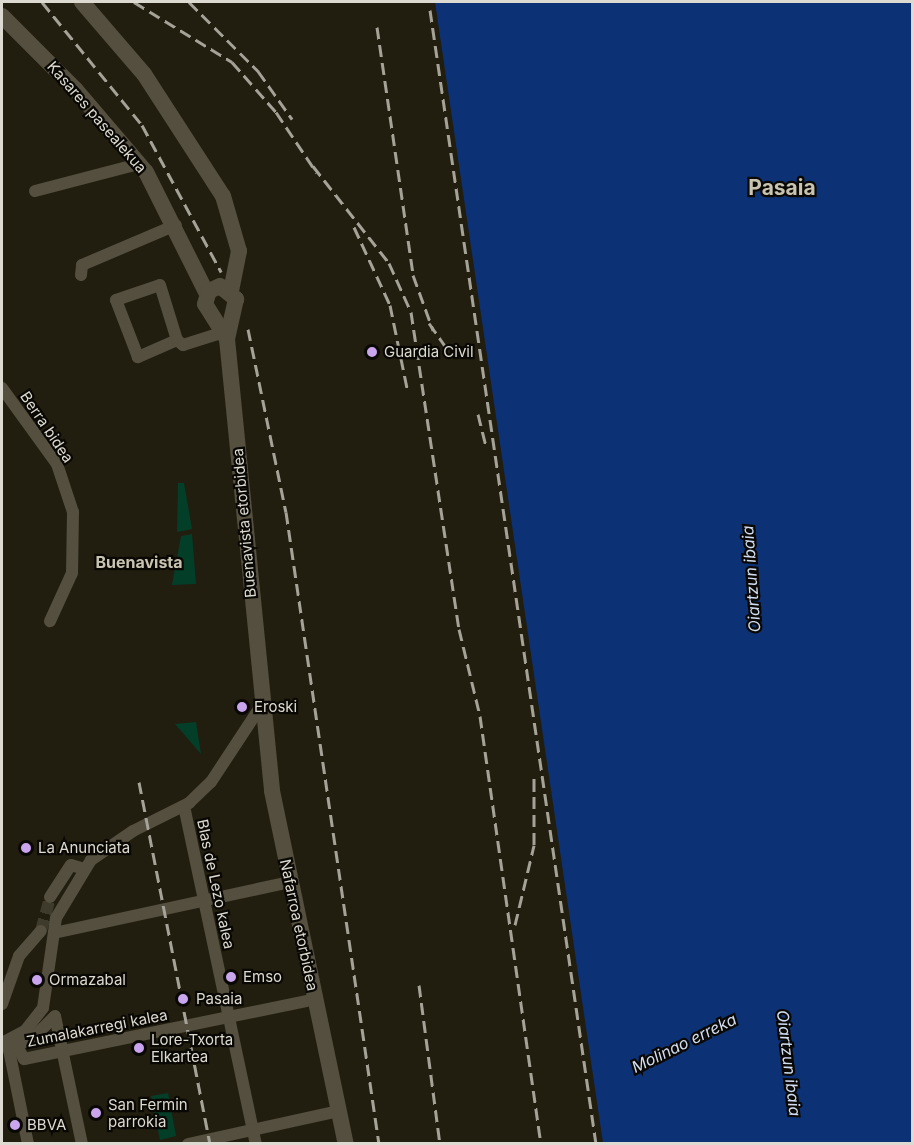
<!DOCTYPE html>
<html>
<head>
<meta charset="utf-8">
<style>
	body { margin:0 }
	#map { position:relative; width:914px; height:1145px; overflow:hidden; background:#221e0f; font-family:Inter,sans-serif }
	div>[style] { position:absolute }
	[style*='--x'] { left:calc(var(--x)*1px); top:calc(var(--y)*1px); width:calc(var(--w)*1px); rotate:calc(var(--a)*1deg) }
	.green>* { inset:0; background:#033e29 }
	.water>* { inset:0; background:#0d3175 }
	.street-tunnel>* { height:12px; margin-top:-6px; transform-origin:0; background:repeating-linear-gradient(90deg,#3e3a2c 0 12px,transparent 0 18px) }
	.street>* { height:12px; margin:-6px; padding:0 6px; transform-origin:6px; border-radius:6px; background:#544f3f }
	.secondary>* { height:16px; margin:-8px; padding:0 8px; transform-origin:8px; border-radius:8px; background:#544f3f }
	.rail>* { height:3px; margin-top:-1.5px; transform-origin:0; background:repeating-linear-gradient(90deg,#a5a297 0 12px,transparent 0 18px) }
	.dots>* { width:16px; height:16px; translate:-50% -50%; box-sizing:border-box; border:3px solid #0a0804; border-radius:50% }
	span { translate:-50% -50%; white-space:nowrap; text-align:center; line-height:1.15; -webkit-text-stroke:4.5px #0a0804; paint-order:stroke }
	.street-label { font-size:15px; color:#dddad1 }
	.poi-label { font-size:15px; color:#dddad1 }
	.left { translate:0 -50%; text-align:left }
	.neighbourhood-label { font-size:16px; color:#c9c4b1; font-weight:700 }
	.water-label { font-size:16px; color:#d1ddf1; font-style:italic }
	.district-label { font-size:21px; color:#c9c4b1; font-weight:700 }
	.frame { position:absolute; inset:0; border:3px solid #dddad1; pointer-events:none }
</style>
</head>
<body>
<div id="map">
	<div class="green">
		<div style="clip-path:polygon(178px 483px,184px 483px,192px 529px,177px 532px)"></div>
		<div style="clip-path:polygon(192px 534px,196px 584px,172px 585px,181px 536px)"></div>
		<div style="clip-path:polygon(196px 722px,201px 754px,175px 724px)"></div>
		<div style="clip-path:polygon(168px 1093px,176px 1136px,160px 1140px,151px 1096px)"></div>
	</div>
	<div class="water">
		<div style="clip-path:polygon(435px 2px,912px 2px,912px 1143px,603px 1143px)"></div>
	</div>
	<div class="street-tunnel">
		<div style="--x:41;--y:931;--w:35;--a:-75"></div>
	</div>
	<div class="street">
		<div style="--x:35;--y:191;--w:107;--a:-14.6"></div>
		<div style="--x:81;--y:275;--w:10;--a:-84"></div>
		<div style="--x:82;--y:265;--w:102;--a:-23.1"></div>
		<div style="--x:160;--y:285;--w:58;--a:72.8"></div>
		<div style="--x:177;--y:340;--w:43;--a:156.4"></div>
		<div style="--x:138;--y:357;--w:61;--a:-111.1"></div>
		<div style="--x:116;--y:300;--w:46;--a:-18.8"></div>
		<div style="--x:177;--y:340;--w:8;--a:40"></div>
		<div style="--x:183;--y:345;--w:43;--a:-17.6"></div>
		<div style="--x:2;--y:388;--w:94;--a:54.1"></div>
		<div style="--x:57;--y:464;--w:51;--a:71.6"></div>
		<div style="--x:73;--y:512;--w:61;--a:90.9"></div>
		<div style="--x:72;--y:573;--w:53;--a:114.6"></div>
		<div style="--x:184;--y:806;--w:346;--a:78"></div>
		<div style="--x:50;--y:897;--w:38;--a:-57"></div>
		<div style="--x:71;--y:865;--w:14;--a:17"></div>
		<div style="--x:54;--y:933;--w:241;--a:-12.2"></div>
		<div style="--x:2;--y:1004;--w:51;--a:-70.5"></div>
		<div style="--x:19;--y:956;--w:33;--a:-49"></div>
		<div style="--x:13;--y:1039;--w:23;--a:61"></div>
		<div style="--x:24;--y:1059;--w:288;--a:-11.6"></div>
		<div style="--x:2;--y:1043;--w:26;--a:-28"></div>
		<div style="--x:25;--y:1031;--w:29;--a:-52"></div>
		<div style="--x:43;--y:1008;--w:91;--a:-81.8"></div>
		<div style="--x:56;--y:918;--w:68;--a:-58.9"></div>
		<div style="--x:91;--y:860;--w:51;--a:-34.6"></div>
		<div style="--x:133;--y:831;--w:63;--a:-26.6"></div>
		<div style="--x:189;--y:803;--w:30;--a:-44"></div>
		<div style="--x:211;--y:782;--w:91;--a:-56.7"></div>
		<div style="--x:28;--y:1144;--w:96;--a:-101.4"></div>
		<div style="--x:9;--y:1050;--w:30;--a:-28"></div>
		<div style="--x:35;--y:1036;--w:28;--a:-45"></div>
		<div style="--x:55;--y:1016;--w:131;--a:78.1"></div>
		<div style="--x:188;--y:1144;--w:155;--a:-12.3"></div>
	</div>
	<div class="secondary">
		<div style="--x:82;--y:2;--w:95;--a:49.3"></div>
		<div style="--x:144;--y:74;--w:145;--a:57.1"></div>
		<div style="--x:223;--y:196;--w:57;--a:73.8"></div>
		<div style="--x:239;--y:251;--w:41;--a:101.3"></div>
		<div style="--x:2;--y:16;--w:103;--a:45"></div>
		<div style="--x:75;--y:89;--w:109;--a:49.5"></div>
		<div style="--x:146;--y:172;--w:136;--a:63.4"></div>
		<div style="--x:227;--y:339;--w:41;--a:-122.2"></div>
		<div style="--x:205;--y:304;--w:14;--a:-73"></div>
		<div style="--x:209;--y:291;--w:12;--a:-24"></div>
		<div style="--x:220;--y:286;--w:21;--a:39"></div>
		<div style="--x:236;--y:299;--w:41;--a:102.7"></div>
		<div style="--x:227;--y:339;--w:454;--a:84.3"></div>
		<div style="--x:272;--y:791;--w:361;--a:78.2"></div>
	</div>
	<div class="rail">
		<div style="--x:42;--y:2;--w:159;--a:50.9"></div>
		<div style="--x:142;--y:125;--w:167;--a:61.7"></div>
		<div style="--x:134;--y:2;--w:115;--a:31.5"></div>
		<div style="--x:232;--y:62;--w:67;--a:48.7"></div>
		<div style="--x:276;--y:112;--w:73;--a:56.1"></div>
		<div style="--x:189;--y:2;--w:98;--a:45"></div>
		<div style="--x:258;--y:71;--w:59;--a:54.7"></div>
		<div style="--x:430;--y:10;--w:1146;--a:81.67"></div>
		<div style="--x:377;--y:27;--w:251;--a:81.7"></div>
		<div style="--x:413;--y:275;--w:59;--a:70"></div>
		<div style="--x:313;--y:166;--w:123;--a:51.9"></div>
		<div style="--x:389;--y:263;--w:54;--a:65.8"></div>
		<div style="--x:411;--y:312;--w:321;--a:81.4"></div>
		<div style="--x:459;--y:629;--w:89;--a:76.4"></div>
		<div style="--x:480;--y:716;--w:432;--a:81.9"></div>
		<div style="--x:354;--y:227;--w:86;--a:65.2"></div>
		<div style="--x:390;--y:305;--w:85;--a:78.4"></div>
		<div style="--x:429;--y:323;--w:32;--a:55"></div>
		<div style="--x:248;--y:329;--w:187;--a:78.3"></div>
		<div style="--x:286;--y:512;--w:639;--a:81.63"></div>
		<div style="--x:478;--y:414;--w:33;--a:76"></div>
		<div style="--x:139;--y:782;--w:369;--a:78.9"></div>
		<div style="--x:515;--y:925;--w:82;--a:-76.6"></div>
		<div style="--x:534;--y:845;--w:71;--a:-90"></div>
		<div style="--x:419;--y:985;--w:160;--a:82.5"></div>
	</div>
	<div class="dots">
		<div style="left:372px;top:352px;background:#c9a5ee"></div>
		<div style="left:242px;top:707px;background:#c9a5ee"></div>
		<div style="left:26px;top:848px;background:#c9a5ee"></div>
		<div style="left:231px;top:977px;background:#c9a5ee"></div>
		<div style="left:37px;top:980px;background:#c9a5ee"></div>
		<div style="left:183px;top:999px;background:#c9a5ee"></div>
		<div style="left:139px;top:1048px;background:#c9a5ee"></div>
		<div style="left:96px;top:1113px;background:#c9a5ee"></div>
		<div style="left:15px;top:1125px;background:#c9a5ee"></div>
	</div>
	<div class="street-label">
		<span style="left:97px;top:117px;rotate:49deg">Kasares pasealekua</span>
		<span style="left:47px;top:427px;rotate:56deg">Berra bidea</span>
		<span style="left:244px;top:523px;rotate:-95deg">Buenavista etorbidea</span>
		<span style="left:216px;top:884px;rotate:78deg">Blas de Lezo kalea</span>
		<span style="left:299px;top:925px;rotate:78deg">Nafarroa etorbidea</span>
		<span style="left:97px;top:1028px;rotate:-11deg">Zumalakarregi kalea</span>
	</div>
	<div class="poi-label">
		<span class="left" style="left:384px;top:352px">Guardia Civil</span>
		<span class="left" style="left:254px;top:707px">Eroski</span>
		<span class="left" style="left:38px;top:848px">La Anunciata</span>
		<span class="left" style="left:243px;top:977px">Emso</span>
		<span class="left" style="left:49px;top:980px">Ormazabal</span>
		<span class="left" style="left:196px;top:999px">Pasaia</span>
		<span class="left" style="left:151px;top:1048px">Lore-Txorta<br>Elkartea</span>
		<span class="left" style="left:108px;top:1113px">San Fermin<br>parrokia</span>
		<span class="left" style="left:27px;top:1125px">BBVA</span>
	</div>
	<div class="neighbourhood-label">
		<span style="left:139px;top:562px">Buenavista</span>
	</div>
	<div class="water-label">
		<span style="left:751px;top:579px;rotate:-94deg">Oiartzun ibaia</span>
		<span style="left:684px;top:1043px;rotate:-26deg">Molinao erreka</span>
		<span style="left:789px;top:1063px;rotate:83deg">Oiartzun ibaia</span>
	</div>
	<div class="district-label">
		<span style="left:782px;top:188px">Pasaia</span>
	</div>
	<div class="frame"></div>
</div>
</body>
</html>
